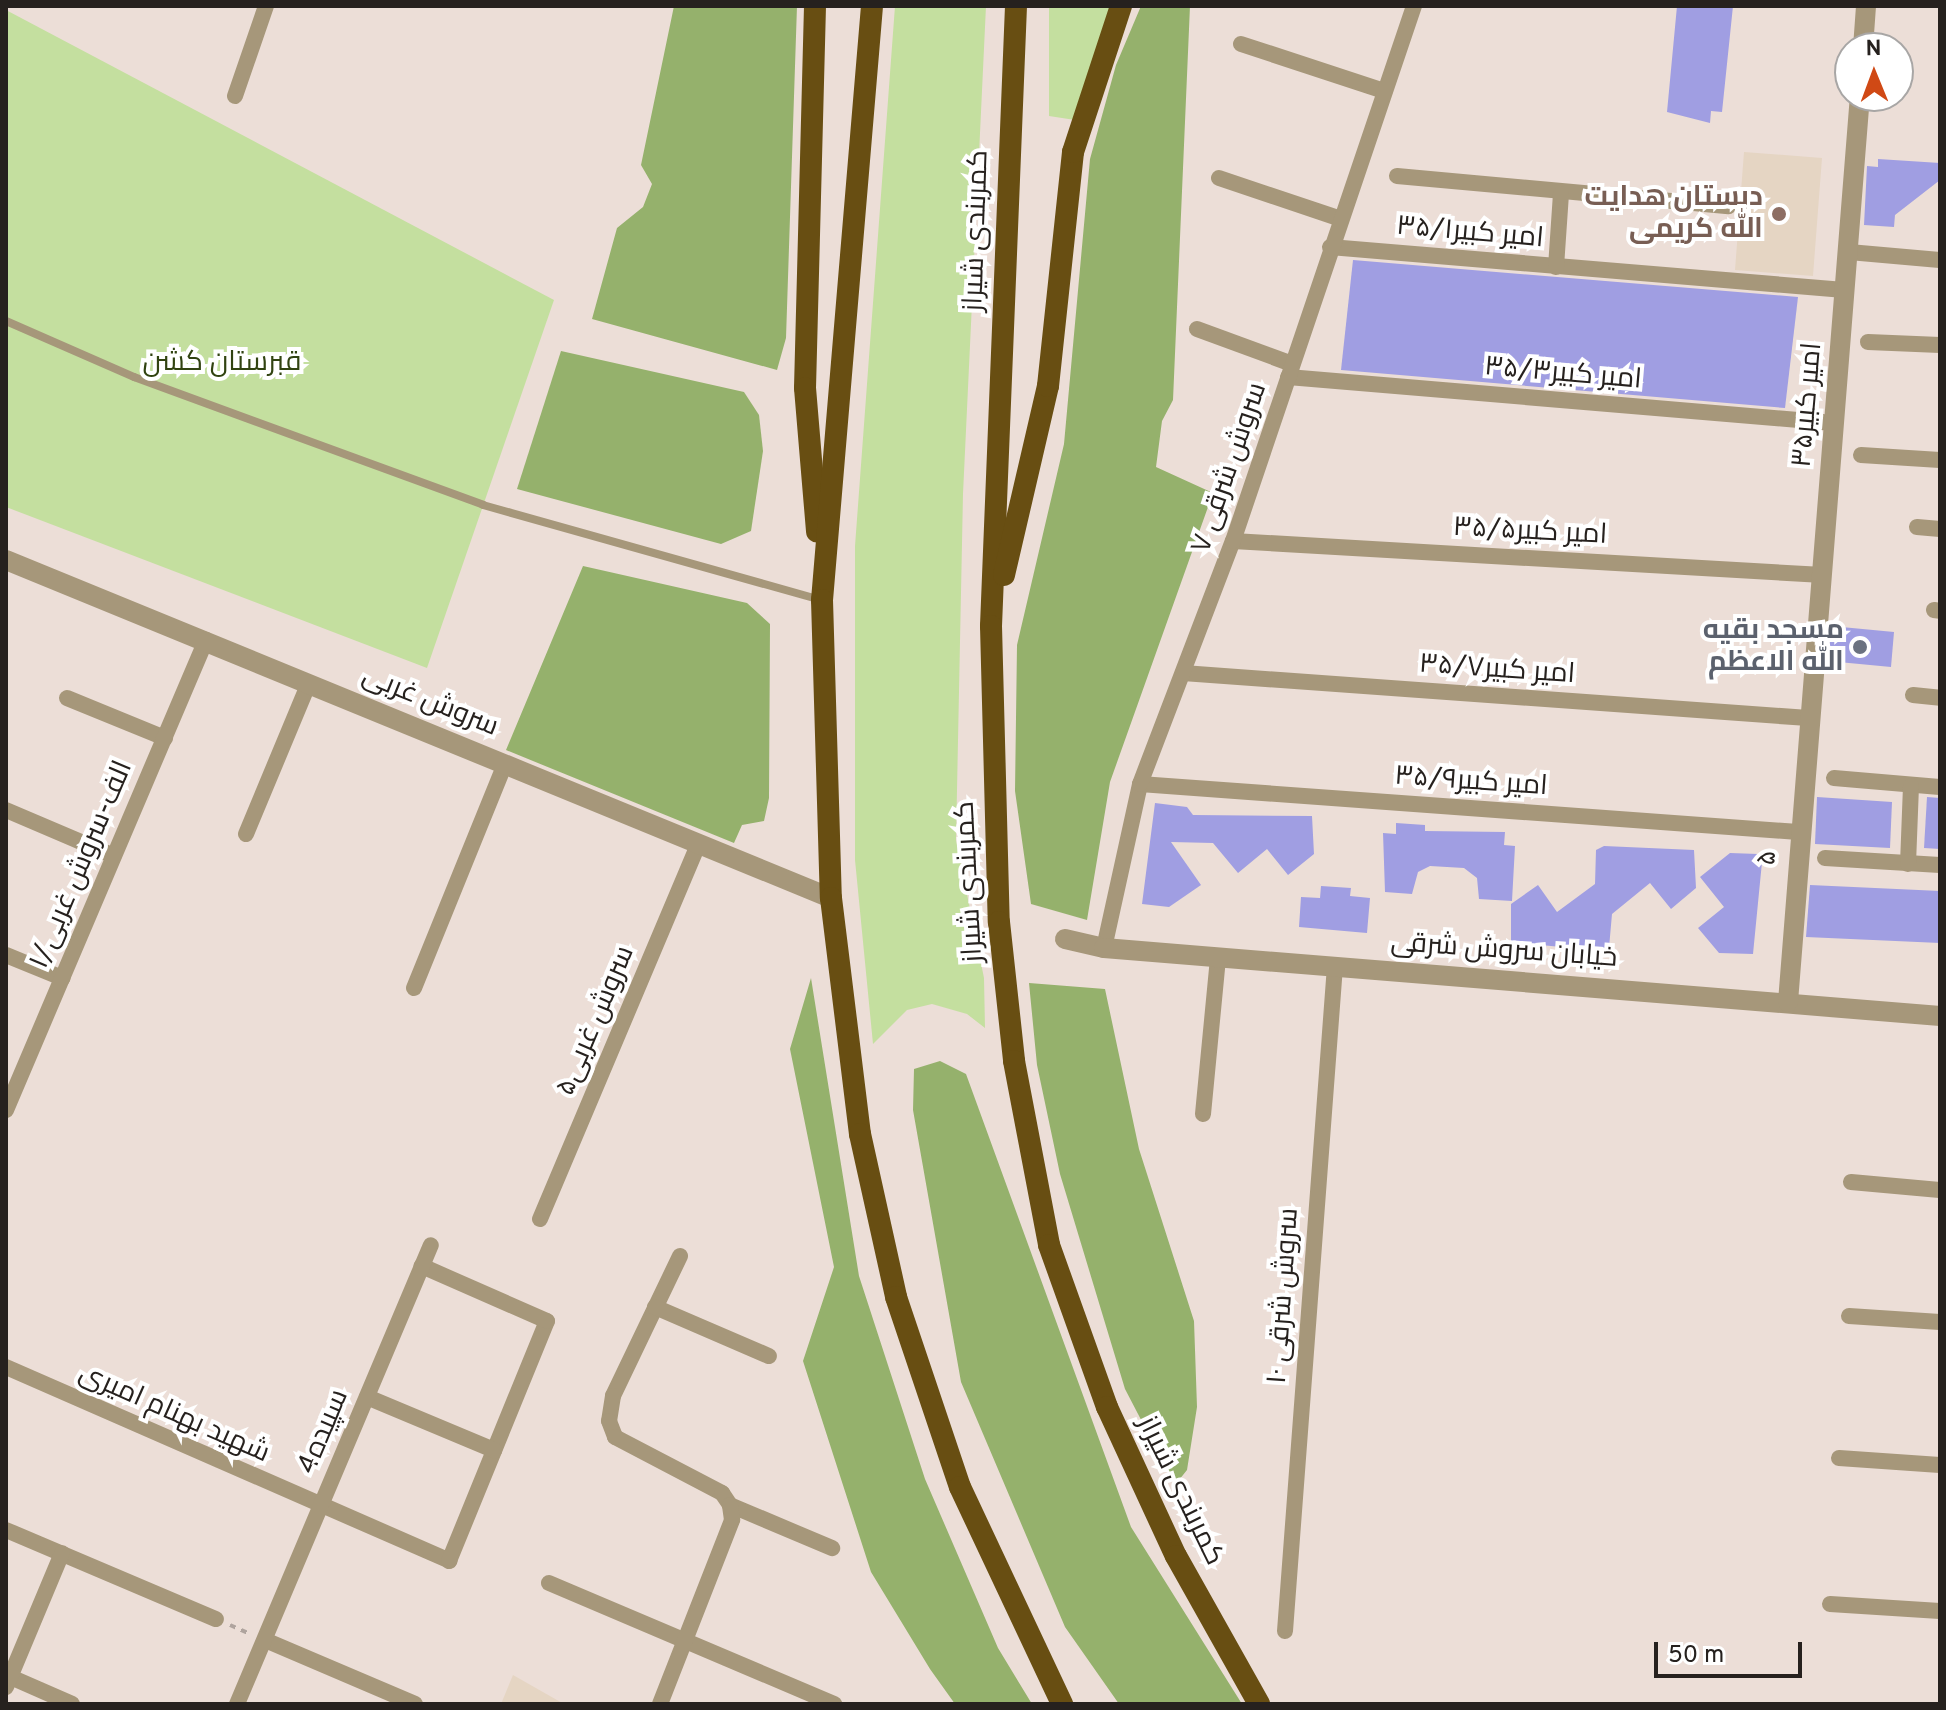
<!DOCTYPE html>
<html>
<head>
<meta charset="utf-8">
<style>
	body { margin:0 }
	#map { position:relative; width:1946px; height:1710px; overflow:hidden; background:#ecded7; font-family:Overpass,Cairo,sans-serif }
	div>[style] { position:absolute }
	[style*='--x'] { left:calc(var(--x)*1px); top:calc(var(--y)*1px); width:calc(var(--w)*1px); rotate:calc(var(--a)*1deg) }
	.education>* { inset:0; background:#e5d5c3 }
	.green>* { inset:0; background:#c4df9f }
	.forest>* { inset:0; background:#95b16c }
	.building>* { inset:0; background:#a09ee2 }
	.path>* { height:4px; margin-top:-2px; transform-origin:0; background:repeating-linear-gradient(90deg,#afa49e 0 6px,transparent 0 12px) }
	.service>* { height:8px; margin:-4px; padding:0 4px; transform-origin:4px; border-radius:4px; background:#a6977a }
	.minor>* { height:16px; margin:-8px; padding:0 8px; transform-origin:8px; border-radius:8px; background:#a6977a }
	.tertiary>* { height:20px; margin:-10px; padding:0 10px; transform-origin:10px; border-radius:10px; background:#a6977a }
	.trunk>* { height:22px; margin:-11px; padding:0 11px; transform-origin:11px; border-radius:11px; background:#684e12 }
	.dots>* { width:22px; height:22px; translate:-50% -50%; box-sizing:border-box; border:4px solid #fff; border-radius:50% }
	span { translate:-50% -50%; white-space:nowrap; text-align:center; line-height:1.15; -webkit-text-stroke:8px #fff; paint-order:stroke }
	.education-label { font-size:28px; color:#785e54; font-weight:700 }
	.right { translate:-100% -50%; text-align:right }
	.street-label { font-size:28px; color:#26211e }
	.park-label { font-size:28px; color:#314311 }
	.worship-label { font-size:28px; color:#5b616d; font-weight:700 }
	.frame { position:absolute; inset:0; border:8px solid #26211e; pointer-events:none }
	.north { position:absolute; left:1834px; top:32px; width:80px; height:80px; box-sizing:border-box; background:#fff; border:2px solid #a8a6a5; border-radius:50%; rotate:359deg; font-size:22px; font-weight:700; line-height:32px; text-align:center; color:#26211e }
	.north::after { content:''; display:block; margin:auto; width:28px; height:36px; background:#d04915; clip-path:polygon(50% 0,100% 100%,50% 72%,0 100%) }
	.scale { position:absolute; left:1654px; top:1642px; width:148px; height:36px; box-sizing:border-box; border:4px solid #26211e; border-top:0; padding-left:10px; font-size:24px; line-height:28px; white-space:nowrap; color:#26211e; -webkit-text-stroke:6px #fff; paint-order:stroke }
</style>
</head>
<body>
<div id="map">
	<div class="education">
		<div style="clip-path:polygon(1744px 152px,1822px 158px,1813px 276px,1735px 270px)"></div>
		<div style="clip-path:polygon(513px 1675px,564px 1704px,501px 1704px)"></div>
	</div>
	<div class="green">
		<div style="clip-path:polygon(895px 6px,986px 6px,963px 494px,956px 840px,984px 978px,985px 1028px,967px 1014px,932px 1004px,907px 1010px,873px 1044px,855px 860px,855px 546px)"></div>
		<div style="clip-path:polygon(1049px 6px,1118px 6px,1075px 120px,1049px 116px)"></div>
		<div style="clip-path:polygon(6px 10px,554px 300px,427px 668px,6px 507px)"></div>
	</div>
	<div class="forest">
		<div style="clip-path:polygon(674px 6px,797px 6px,786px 338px,777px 370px,592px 319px,617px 228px,643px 207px,652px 184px,641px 165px)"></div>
		<div style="clip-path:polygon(1141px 6px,1190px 6px,1173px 400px,1162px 421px,1156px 467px,1213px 493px,1110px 782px,1087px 920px,1031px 904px,1015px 791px,1017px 645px,1064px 444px,1090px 159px,1116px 65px)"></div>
		<div style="clip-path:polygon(561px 351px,744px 392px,759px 415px,763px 451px,751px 531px,721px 544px,517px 489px)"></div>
		<div style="clip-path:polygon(583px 566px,747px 603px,770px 624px,769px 798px,764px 821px,742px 825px,734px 843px,506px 750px)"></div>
		<div style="clip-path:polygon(811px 978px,859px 1276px,925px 1479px,998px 1648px,1032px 1704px,955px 1704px,930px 1669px,871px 1572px,803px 1361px,834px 1267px,790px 1049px)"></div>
		<div style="clip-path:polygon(1029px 983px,1105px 989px,1139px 1149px,1194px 1321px,1197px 1407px,1187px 1470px,1175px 1485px,1125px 1389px,1060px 1174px,1037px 1065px)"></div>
		<div style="clip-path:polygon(940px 1061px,966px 1074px,1131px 1527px,1242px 1704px,1119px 1704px,1065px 1627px,961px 1382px,913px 1110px,914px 1069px)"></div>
	</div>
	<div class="building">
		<div style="clip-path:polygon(1677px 6px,1733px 6px,1722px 112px,1711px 111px,1710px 123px,1667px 112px)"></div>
		<div style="clip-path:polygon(1878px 159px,1940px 163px,1940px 180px,1895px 215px,1894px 227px,1864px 225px,1867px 166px,1878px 167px)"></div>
		<div style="clip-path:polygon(1353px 260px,1798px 297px,1785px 408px,1341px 370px)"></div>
		<div style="clip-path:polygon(1831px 626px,1894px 632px,1891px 667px,1828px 661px)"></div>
		<div style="clip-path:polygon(1817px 797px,1892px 802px,1890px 848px,1815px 844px)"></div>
		<div style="clip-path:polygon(1927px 797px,1940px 798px,1940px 849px,1924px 848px)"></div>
		<div style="clip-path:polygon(1155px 803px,1187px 807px,1193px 815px,1312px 816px,1314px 854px,1288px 875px,1267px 849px,1238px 873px,1213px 843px,1171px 842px,1201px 885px,1169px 907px,1142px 904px)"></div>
		<div style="clip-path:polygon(1396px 823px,1425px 825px,1425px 831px,1505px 832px,1504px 845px,1515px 846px,1512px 901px,1479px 899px,1477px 878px,1464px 868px,1430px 866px,1418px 872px,1412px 894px,1385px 892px,1383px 833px,1396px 834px)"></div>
		<div style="clip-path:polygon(1604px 846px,1694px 850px,1696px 888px,1671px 909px,1650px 883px,1612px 914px,1609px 948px,1600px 951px,1511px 942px,1511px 904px,1538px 885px,1557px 912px,1595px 884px,1596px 850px)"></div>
		<div style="clip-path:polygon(1730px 853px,1758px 854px,1762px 862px,1753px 954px,1719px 953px,1698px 928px,1724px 907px,1700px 877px)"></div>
		<div style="clip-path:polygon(1810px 885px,1940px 891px,1940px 943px,1806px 937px)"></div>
		<div style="clip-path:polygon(1321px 886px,1351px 888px,1350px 896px,1370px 898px,1367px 933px,1299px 927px,1301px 897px,1320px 898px)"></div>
	</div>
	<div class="path">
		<div style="--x:230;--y:1625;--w:20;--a:24"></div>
	</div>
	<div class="service">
		<div style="--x:6;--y:321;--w:140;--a:23.6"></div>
		<div style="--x:134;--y:377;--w:372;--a:20.1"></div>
		<div style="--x:483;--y:505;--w:352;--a:15.7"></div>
	</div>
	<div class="minor">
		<div style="--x:1241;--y:44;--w:151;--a:18.2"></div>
		<div style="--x:235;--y:96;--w:95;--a:-71"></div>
		<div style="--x:1397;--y:176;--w:333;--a:5.2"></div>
		<div style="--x:1219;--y:178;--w:126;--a:18.6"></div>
		<div style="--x:1330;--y:247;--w:516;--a:4.78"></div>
		<div style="--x:1849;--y:252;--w:91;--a:5"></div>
		<div style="--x:1556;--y:267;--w:73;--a:-86.1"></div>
		<div style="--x:1197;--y:329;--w:101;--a:20.2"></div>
		<div style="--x:1868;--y:342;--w:72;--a:2.4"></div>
		<div style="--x:1288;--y:377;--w:547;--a:4.82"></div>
		<div style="--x:1861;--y:455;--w:79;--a:3.6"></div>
		<div style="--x:1917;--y:527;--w:23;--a:5"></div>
		<div style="--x:1233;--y:541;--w:591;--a:3.3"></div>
		<div style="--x:1934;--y:610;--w:6;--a:9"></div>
		<div style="--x:1183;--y:673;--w:627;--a:4.12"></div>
		<div style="--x:1913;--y:695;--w:27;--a:6"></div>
		<div style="--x:67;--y:698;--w:106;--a:22.2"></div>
		<div style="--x:1834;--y:778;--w:106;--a:4.9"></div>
		<div style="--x:1140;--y:784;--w:660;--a:4.17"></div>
		<div style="--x:6;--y:810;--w:117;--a:23.1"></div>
		<div style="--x:246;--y:834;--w:164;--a:-67.4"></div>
		<div style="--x:1825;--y:858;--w:115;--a:3.5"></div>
		<div style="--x:1908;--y:864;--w:78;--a:-87.8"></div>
		<div style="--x:1104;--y:948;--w:168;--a:-77.6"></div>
		<div style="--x:1140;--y:784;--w:260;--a:-69.1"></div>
		<div style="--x:1233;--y:541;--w:565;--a:-71.31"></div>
		<div style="--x:6;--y:955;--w:61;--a:22.3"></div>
		<div style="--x:414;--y:988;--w:242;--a:-67.9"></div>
		<div style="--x:6;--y:1110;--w:511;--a:-66.95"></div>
		<div style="--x:1203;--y:1114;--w:158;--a:-84.5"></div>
		<div style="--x:1851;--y:1182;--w:89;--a:5.1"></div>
		<div style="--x:540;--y:1219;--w:408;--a:-67.1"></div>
		<div style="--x:680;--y:1256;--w:155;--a:115.6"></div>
		<div style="--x:613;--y:1396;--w:25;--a:99"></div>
		<div style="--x:609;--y:1421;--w:17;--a:69"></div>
		<div style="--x:615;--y:1437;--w:121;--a:27.6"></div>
		<div style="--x:722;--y:1493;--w:14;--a:56"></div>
		<div style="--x:730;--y:1505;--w:111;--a:22.9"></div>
		<div style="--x:655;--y:1307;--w:124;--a:23.3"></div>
		<div style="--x:1849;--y:1316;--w:91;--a:3.8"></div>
		<div style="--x:6;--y:1367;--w:484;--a:23.6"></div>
		<div style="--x:449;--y:1561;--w:259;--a:-67.8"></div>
		<div style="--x:547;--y:1321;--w:137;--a:-156.3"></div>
		<div style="--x:367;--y:1397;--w:138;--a:22.7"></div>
		<div style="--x:1839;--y:1458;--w:101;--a:4"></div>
		<div style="--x:6;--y:1530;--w:228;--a:23"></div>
		<div style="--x:549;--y:1583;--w:310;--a:23"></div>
		<div style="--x:1830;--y:1604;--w:110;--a:3.6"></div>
		<div style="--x:1285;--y:1631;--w:667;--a:-85.7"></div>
		<div style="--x:265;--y:1640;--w:163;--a:23.1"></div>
		<div style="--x:6;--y:1675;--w:72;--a:23.7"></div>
		<div style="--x:6;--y:1687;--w:145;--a:-67.3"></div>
		<div style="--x:237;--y:1704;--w:498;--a:-67.1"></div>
		<div style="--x:660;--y:1704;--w:198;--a:-68.6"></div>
		<div style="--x:732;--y:1520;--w:15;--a:-98"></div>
	</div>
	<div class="tertiary">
		<div style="--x:1863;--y:48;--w:42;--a:-85.9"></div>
		<div style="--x:6;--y:560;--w:892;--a:22.28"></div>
		<div style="--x:1065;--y:939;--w:40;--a:13"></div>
		<div style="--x:1104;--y:948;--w:839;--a:4.65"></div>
		<div style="--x:1788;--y:1002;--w:909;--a:-85.46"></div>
	</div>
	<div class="trunk">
		<div style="--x:815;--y:6;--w:382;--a:91.5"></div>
		<div style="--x:805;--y:388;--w:144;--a:85.2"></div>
		<div style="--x:872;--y:6;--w:596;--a:94.81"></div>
		<div style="--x:822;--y:600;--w:298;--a:88.3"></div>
		<div style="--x:831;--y:898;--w:238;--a:83"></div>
		<div style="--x:860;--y:1134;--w:167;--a:77.5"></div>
		<div style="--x:896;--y:1297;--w:200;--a:71.4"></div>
		<div style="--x:960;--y:1487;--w:240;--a:64.8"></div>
		<div style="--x:1016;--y:6;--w:621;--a:92.31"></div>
		<div style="--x:991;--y:626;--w:296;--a:88.5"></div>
		<div style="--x:999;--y:922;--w:140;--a:83.8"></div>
		<div style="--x:1014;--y:1061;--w:187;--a:79.2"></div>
		<div style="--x:1049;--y:1245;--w:172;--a:70.3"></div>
		<div style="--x:1107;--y:1407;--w:164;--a:65.2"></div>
		<div style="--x:1176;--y:1556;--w:170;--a:60.7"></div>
		<div style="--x:1004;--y:575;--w:194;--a:-76.9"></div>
		<div style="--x:1048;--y:386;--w:235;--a:-83.9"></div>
		<div style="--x:1073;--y:152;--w:154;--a:-71.8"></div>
	</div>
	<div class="dots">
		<div style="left:1779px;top:214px;background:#8d6e63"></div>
		<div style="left:1860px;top:647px;background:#6b7280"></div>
	</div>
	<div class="education-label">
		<span class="right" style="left:1763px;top:214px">دبستان هدایت<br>الله کریمی</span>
	</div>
	<div class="street-label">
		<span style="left:977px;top:231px;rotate:-88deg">کمربندی شیراز</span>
		<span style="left:1470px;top:233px;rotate:5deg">امیر کبیر۳۵/۱</span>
		<span style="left:1563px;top:374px;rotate:5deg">امیر کبیر۳۵/۳</span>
		<span style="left:1808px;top:405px;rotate:-85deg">امیر کبیر۳۵</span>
		<span style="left:1230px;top:468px;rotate:-71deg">سروش شرقی ۷</span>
		<span style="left:1530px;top:532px;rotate:3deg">امیر کبیر۳۵/۵</span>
		<span style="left:1497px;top:670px;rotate:4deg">امیر کبیر۳۵/۷</span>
		<span style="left:430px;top:702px;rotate:22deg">سروش غربی</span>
		<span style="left:1471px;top:782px;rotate:4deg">امیر کبیر۳۵/۹</span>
		<span style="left:1768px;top:858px;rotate:-86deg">۵</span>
		<span style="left:82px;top:865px;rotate:-67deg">۱/الف-سروش غربی</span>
		<span style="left:970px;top:882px;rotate:-93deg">کمربندی شیراز</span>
		<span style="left:1504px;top:951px;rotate:4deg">خیابان سروش شرقی</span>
		<span style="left:596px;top:1021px;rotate:-67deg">سروش غربی۵</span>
		<span style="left:1284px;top:1296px;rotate:-86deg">سروش شرقی ۱۰</span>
		<span style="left:174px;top:1414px;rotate:24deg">شهید بهنام امیری</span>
		<span style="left:324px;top:1432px;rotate:-67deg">4سپیده</span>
		<span style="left:1180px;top:1491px;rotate:64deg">کمربندی شیراز</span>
	</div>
	<div class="park-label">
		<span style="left:222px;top:363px">قبرستان کشن</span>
	</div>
	<div class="worship-label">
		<span class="right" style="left:1844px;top:647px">مسجد بقیه<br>الله الاعظم</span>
	</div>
	<div class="frame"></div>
	<div class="north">N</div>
	<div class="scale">50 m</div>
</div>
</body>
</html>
